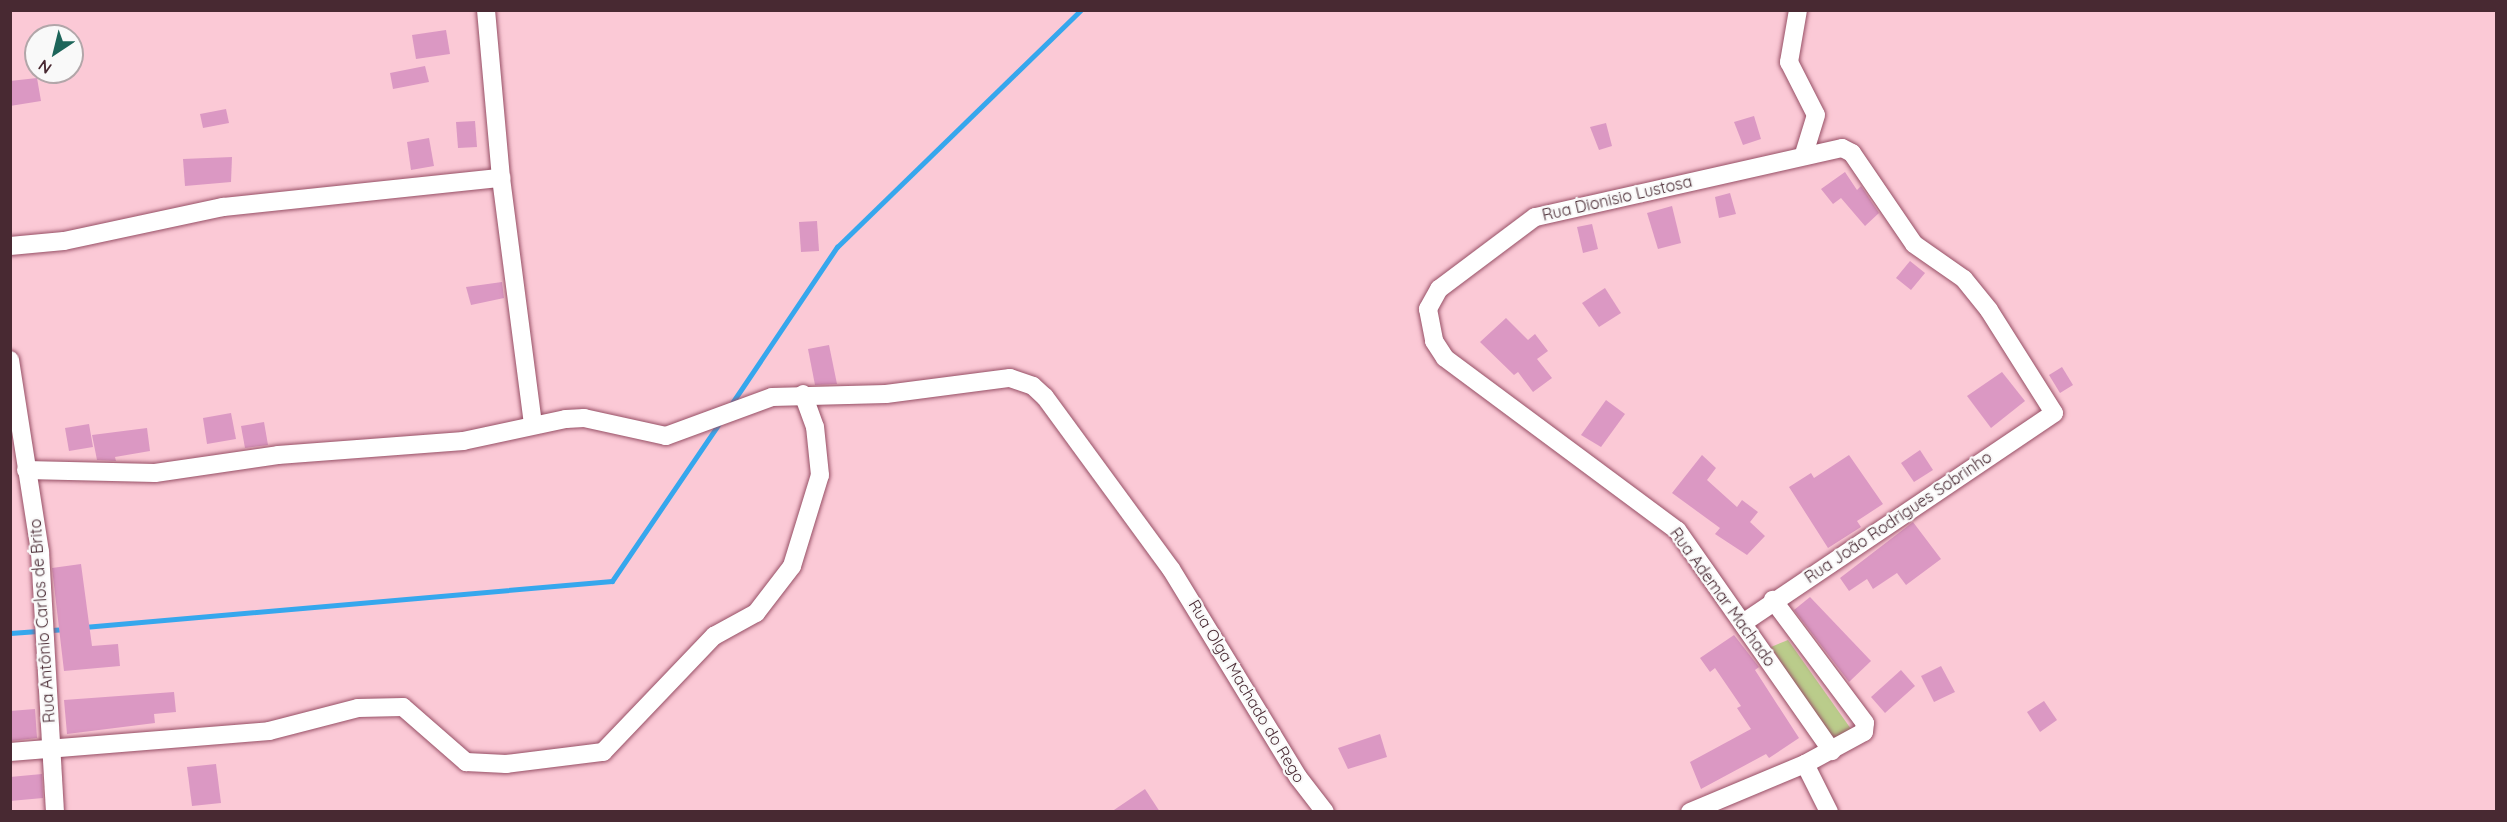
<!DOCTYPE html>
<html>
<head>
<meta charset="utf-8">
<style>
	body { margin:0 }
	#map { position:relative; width:2507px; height:822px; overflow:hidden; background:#fbc9d6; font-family:Quicksand,sans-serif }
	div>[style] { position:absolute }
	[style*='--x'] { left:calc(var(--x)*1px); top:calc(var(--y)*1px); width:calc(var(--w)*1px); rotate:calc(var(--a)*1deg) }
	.green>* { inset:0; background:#bacc8b }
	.stream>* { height:5px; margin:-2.5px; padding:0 2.5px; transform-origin:2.5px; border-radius:2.5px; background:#36a7ed }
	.building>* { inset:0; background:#db98c3 }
	.roads { filter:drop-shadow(0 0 2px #964f65) drop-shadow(0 0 2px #964f65) }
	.street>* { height:18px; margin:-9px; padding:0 9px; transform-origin:9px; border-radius:9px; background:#fff }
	span { translate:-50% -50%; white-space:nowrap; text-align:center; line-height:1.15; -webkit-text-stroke:4.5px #f9f9f9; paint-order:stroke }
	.street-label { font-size:16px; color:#482932 }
	.frame { position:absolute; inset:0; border:12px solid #482932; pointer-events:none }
	.north { position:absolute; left:24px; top:24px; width:60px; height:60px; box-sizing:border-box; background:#f9f9f9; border:2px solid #b2a6a9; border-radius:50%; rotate:215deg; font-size:16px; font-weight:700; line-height:24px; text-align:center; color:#482932 }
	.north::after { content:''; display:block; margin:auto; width:21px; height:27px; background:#1d655a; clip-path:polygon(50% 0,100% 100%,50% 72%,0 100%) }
</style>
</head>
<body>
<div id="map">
	<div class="green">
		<div style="clip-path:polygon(1788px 640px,1851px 729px,1832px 741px,1771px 647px)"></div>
	</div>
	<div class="stream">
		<div style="--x:730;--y:406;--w:192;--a:-56.1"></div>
		<div style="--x:837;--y:247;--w:340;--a:-44.2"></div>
		<div style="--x:84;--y:627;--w:530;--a:-4.98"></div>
		<div style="--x:612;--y:581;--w:192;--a:-55.8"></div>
		<div style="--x:10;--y:633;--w:56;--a:-4.1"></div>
	</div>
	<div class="building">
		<div style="clip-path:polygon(446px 30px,450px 54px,416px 59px,412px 35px)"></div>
		<div style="clip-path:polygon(425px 66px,429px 82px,393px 89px,390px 73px)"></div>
		<div style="clip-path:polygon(37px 78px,41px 101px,10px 106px,10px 81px)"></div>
		<div style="clip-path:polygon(226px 109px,229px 123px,203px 128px,200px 114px)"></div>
		<div style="clip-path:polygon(1754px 116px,1761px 139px,1743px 145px,1734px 122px)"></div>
		<div style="clip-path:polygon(475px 121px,477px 147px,458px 148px,456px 122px)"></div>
		<div style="clip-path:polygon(1606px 123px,1612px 146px,1599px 150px,1590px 127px)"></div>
		<div style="clip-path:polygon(429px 138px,434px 166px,411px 170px,407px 142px)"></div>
		<div style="clip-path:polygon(232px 157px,231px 182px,185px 186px,183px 159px)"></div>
		<div style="clip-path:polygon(1845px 172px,1857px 190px,1861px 186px,1879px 213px,1865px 226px,1841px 198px,1833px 204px,1821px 189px)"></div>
		<div style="clip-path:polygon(1730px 193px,1736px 214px,1719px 218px,1715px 197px)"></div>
		<div style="clip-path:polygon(1672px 206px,1681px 243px,1658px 249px,1647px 213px)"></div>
		<div style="clip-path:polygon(817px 221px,819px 251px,801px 252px,799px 222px)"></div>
		<div style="clip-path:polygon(1592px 224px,1598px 249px,1583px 253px,1577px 227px)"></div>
		<div style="clip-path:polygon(1910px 261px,1925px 273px,1911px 290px,1896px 278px)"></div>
		<div style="clip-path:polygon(502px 282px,504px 298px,471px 305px,466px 287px)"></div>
		<div style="clip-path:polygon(1605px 288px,1621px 313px,1599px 327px,1582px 303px)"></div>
		<div style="clip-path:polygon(1506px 318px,1528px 340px,1535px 334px,1548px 351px,1537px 359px,1552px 378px,1533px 392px,1518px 372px,1514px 375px,1480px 342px)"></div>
		<div style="clip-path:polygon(829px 345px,837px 384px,815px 385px,808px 349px)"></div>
		<div style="clip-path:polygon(2062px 367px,2073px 385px,2060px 393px,2049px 375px)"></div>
		<div style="clip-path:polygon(2002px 372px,2025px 401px,1991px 428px,1967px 396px)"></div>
		<div style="clip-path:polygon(1606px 400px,1625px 414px,1601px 447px,1581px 435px)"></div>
		<div style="clip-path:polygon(231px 413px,236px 439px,207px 444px,203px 418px)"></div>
		<div style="clip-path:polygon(264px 422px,268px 445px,245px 448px,241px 426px)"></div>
		<div style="clip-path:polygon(89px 424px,93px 447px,69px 451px,65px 428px)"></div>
		<div style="clip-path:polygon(147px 428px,150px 451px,115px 457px,116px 461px,97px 460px,92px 435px)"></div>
		<div style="clip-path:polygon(1920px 450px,1933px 470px,1914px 482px,1901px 463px)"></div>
		<div style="clip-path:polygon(1702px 455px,1716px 468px,1707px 480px,1737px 507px,1742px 500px,1758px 512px,1750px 522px,1765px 536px,1747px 555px,1715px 534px,1720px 528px,1672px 493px)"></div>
		<div style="clip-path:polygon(1849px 455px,1883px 504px,1857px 521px,1861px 527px,1828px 548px,1789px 487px,1811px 473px,1814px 478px)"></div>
		<div style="clip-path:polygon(1913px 522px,1941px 559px,1906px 585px,1897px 573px,1873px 589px,1867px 579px,1849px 591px,1840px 578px)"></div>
		<div style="clip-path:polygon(81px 564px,92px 646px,118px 644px,120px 666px,64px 671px,52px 568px)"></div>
		<div style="clip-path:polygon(1810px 597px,1871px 661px,1849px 682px,1794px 610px)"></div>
		<div style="clip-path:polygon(1734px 635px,1759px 667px,1755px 670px,1799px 738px,1769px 758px,1766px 754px,1701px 789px,1690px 762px,1751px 729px,1737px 708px,1741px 706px,1715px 668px,1710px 672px,1700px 658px)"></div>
		<div style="clip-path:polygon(1941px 666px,1955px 692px,1934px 702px,1921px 676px)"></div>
		<div style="clip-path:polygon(1901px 670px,1915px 686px,1885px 713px,1871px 697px)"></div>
		<div style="clip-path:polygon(174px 692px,176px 712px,154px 714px,155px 723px,67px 734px,64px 700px)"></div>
		<div style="clip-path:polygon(2044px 701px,2057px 720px,2040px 732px,2027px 712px)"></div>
		<div style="clip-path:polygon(35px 709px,37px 738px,10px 741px,10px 711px)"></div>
		<div style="clip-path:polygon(1380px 734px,1387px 757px,1348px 769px,1338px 748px)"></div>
		<div style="clip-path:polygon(216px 764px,221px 803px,192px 806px,187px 767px)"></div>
		<div style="clip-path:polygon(42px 774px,43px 798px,10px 801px,10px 777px)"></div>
		<div style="clip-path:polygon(1145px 789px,1160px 812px,1111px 812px)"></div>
	</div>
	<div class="roads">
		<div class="street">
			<div style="--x:486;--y:10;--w:169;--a:84.9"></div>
			<div style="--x:501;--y:178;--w:248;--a:82.6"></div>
			<div style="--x:1798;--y:10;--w:53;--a:99.8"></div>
			<div style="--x:1789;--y:62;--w:59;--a:63"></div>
			<div style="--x:1816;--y:115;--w:41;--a:107.1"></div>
			<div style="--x:10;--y:246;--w:54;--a:-5.3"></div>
			<div style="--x:64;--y:241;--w:163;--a:-12.1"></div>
			<div style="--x:223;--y:207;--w:280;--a:-6"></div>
			<div style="--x:10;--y:360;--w:194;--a:81.1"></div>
			<div style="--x:40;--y:552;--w:260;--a:86.7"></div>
			<div style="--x:26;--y:470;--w:129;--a:1.3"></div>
			<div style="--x:155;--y:473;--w:124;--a:-8.3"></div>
			<div style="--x:278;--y:455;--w:186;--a:-4.3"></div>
			<div style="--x:463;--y:441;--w:105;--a:-12.1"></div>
			<div style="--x:566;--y:419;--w:18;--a:-3"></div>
			<div style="--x:584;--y:418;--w:84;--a:12.4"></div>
			<div style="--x:666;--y:436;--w:113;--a:-20.2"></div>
			<div style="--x:772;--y:397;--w:114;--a:-1.5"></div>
			<div style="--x:886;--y:394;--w:125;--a:-7.4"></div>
			<div style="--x:1010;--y:378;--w:24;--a:19"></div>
			<div style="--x:1033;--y:386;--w:16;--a:43"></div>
			<div style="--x:1045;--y:397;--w:213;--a:53.8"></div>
			<div style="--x:1171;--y:569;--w:244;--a:58.6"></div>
			<div style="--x:1298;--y:777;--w:44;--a:52.4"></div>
			<div style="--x:1743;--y:623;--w:375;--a:-34"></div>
			<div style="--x:2054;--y:413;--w:122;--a:-122.3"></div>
			<div style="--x:1989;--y:310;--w:40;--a:-129"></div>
			<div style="--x:1964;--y:279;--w:61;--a:-145"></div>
			<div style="--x:1914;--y:244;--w:110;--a:-124.3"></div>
			<div style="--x:1852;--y:153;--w:11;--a:-153"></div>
			<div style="--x:1842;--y:148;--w:315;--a:167.3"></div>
			<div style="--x:1535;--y:217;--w:120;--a:143.1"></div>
			<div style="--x:1439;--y:289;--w:23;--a:119"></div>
			<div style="--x:1428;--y:309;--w:33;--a:79"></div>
			<div style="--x:1434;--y:341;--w:20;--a:57"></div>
			<div style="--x:1445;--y:358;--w:289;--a:36.6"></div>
			<div style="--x:1677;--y:530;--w:270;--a:55"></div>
			<div style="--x:10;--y:752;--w:260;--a:-4.6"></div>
			<div style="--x:269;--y:731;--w:92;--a:-14.5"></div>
			<div style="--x:358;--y:708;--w:45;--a:-1.3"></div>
			<div style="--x:403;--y:707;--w:84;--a:41.1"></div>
			<div style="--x:466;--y:762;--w:40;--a:2.9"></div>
			<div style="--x:506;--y:764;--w:98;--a:-7.1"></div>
			<div style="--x:603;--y:752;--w:161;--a:-46.3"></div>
			<div style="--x:714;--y:636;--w:48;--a:-28.7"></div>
			<div style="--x:756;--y:613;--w:59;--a:-52.5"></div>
			<div style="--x:792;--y:566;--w:95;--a:-72.9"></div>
			<div style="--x:820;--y:475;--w:48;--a:-95.9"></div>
			<div style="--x:815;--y:427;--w:35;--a:-110"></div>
			<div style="--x:1805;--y:764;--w:54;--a:63.4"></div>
			<div style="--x:1690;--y:812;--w:125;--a:-22.7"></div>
			<div style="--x:1805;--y:764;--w:67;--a:-28.5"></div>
			<div style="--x:1864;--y:732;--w:9;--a:-84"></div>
			<div style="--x:1865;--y:723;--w:154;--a:-126.8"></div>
		</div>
	</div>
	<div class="street-label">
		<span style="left:1617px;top:198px;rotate:-13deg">Rua Dionisio Lustosa</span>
		<span style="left:1898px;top:517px;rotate:-34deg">Rua João Rodrigues Sobrinho</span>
		<span style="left:1723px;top:597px;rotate:54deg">Rua Ademar Machado</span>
		<span style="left:42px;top:621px;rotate:-94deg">Rua Antônio Carlos de Brito</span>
		<span style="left:1247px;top:691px;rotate:59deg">Rua Olga Machado do Rego</span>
	</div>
	<div class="frame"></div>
	<div class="north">N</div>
</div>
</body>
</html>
